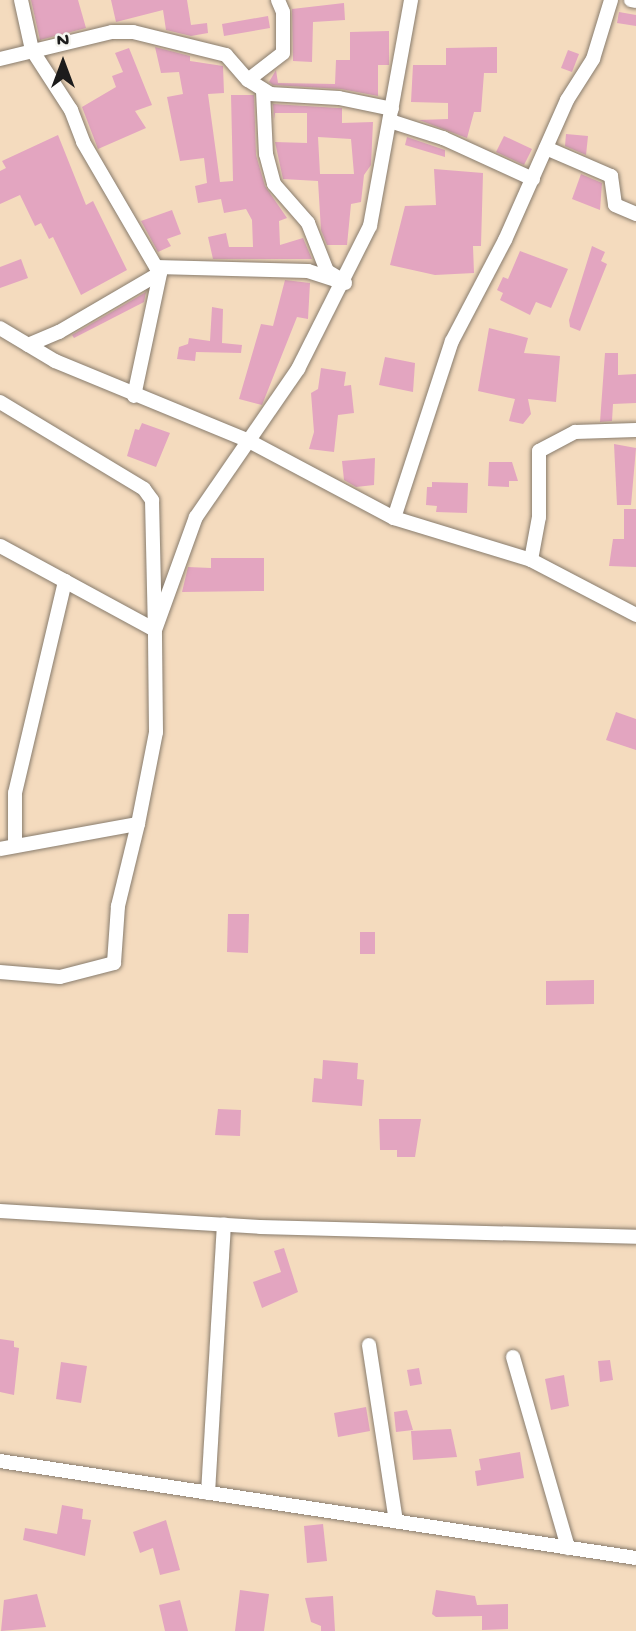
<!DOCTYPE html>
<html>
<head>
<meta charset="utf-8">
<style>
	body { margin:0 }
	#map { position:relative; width:636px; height:1631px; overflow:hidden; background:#f4dbbe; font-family:"Gochi Hand",sans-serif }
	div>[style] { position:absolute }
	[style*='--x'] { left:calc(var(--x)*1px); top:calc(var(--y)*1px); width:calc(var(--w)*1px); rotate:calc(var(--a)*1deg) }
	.building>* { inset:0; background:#e3a5c0 }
	.roads { filter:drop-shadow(0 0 2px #887c6d) drop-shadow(0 0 2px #887c6d) }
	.street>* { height:14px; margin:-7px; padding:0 7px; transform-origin:7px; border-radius:7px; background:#fff }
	span { translate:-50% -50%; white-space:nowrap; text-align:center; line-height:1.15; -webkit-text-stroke:5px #f6f6f2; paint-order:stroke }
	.north { position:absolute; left:28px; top:28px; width:70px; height:70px; -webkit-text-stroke:5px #f6f6f2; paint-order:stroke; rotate:0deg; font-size:19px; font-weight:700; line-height:28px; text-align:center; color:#1c1c1c }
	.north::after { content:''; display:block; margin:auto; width:24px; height:32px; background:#1c1c1c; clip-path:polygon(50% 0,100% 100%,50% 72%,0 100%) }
</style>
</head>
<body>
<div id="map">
	<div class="building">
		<div style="clip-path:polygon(31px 0,78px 0,86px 28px,40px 40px)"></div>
		<div style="clip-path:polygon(111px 0,187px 0,191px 25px,207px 23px,208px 33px,191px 36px,166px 30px,163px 10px,116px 22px)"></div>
		<div style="clip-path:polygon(344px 3px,345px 20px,313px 22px,312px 62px,293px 61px,292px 9px)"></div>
		<div style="clip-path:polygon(619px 12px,636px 15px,636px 26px,617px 23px)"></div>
		<div style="clip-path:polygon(268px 16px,270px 28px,224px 36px,222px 24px)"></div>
		<div style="clip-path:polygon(389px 31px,389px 65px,378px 65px,378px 96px,341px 89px,273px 85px,269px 82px,276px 70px,278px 83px,335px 84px,336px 60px,350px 60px,350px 32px)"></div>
		<div style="clip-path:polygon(155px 47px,190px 56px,190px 61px,223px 66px,224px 93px,208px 94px,220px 182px,233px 181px,231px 95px,254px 95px,256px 155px,265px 186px,287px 218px,279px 221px,280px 245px,303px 238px,312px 259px,213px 259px,208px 237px,226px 233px,229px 247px,253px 247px,252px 220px,246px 209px,224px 213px,221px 199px,198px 203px,195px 186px,207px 183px,204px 158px,180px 161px,167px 97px,183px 94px,179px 72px,161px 73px)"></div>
		<div style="clip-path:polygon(497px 47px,497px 73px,484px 73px,481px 112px,474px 112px,467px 138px,419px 120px,448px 119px,448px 103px,411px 102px,413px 65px,446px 65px,446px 48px)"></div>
		<div style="clip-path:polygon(129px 48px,152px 105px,135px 111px,146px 128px,98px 149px,82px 107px,116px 87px,112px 76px,123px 72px,115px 53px)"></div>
		<div style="clip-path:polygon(568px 50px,579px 54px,572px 72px,561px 68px)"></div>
		<div style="clip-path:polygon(evenodd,273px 104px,338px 108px,342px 108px,342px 123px,373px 122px,371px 165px,364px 175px,361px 202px,351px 204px,347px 245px,327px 245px,321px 230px,318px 181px,283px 179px,275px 142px,307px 143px,307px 113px,275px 113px,274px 120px,273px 104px,318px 137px,351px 139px,354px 174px,320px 174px,318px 137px)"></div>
		<div style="clip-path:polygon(566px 134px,588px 136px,586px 155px,565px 146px)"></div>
		<div style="clip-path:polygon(58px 135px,86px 205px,93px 201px,127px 270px,81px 295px,53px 237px,49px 239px,41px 223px,35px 226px,20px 195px,0 204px,0 171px,6px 168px,2px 161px)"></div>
		<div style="clip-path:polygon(504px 136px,532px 149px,524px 165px,496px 152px)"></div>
		<div style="clip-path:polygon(407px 137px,445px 150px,445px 157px,405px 145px)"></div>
		<div style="clip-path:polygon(434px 169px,483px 173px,481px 246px,473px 246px,474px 273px,435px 275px,390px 265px,405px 206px,436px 205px)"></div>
		<div style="clip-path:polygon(581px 174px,602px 183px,600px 210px,572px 199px)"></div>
		<div style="clip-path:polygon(172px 210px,181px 234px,167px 239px,171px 246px,158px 252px,141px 221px)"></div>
		<div style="clip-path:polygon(592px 246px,605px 252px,601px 261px,607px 264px,580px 331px,570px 327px,569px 320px)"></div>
		<div style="clip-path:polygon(520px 251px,568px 269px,551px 308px,536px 302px,530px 315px,500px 300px,503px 293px,497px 290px,503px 277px,508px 279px)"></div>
		<div style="clip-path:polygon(21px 259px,28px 278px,0 288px,0 267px)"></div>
		<div style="clip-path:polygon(285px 280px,310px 283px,308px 319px,297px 317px,262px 405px,239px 399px,261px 324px,273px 326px)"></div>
		<div style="clip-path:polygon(146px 292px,144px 302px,74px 338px,72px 335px)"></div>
		<div style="clip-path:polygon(212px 307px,223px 309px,222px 343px,242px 345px,241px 353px,196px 352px,195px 361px,177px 359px,179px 347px,188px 344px,189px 338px,210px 341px)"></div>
		<div style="clip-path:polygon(489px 328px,528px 338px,524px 353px,560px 356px,556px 402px,528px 399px,531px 414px,523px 424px,509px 421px,515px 399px,478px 391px)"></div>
		<div style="clip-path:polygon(605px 353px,618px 353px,618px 375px,636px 374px,636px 403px,613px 404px,612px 421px,600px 422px)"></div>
		<div style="clip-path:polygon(385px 357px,415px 363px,413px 392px,379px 385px)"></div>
		<div style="clip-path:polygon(321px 368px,346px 372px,344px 386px,351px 385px,354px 413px,338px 415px,334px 452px,309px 449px,314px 432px,311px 393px,318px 389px)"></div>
		<div style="clip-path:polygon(142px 423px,170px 433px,156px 467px,127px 456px,135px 429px,139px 430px)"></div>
		<div style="clip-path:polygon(614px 444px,636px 448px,631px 505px,617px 505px)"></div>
		<div style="clip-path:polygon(375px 458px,374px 485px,356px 487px,344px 480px,342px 461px)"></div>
		<div style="clip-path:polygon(489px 462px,512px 462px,518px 481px,509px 481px,509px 487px,488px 486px)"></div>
		<div style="clip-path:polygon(432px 482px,468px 483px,467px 513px,436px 512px,437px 506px,426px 505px,427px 487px,432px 487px)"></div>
		<div style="clip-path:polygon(624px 509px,636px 509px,636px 567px,609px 566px,613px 539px,624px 539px)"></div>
		<div style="clip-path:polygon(211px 558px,264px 558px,264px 591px,182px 592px,188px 567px,211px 568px)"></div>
		<div style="clip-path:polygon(616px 712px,636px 719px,636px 750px,606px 740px)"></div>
		<div style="clip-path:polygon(228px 914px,249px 914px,248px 953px,227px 952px)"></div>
		<div style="clip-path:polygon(360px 932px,375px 932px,375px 954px,360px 954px)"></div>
		<div style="clip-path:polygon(594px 980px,594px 1004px,546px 1005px,546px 981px)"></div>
		<div style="clip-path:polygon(323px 1060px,358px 1063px,357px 1079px,364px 1080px,362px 1106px,312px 1102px,314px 1078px,322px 1079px)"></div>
		<div style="clip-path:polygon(218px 1109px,241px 1110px,240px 1136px,215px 1135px)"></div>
		<div style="clip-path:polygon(379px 1119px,421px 1119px,415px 1157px,397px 1157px,397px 1150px,380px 1150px)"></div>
		<div style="clip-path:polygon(284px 1248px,298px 1292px,262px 1308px,253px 1282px,281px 1272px,274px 1251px)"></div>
		<div style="clip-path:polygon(0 1339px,14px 1341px,14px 1347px,19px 1348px,14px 1395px,0 1392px)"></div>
		<div style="clip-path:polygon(610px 1360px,613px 1380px,600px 1382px,598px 1361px)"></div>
		<div style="clip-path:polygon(61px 1362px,87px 1366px,81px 1403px,56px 1399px)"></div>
		<div style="clip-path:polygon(419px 1368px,422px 1384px,410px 1386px,407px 1370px)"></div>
		<div style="clip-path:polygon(564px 1375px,569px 1406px,551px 1410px,545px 1379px)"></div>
		<div style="clip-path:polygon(366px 1407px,370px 1431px,338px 1437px,334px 1413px)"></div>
		<div style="clip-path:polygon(407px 1410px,413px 1430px,396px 1432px,394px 1412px)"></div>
		<div style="clip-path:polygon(451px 1429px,457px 1457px,413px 1460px,411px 1431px)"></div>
		<div style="clip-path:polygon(520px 1452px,524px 1478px,477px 1486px,475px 1471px,481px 1470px,479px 1459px)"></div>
		<div style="clip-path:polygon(62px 1505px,83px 1509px,82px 1519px,91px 1520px,85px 1556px,23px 1540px,25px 1528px,57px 1534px)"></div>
		<div style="clip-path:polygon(166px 1520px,180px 1570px,160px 1575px,153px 1548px,140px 1553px,133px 1532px)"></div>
		<div style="clip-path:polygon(323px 1524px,327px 1561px,307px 1563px,304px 1526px)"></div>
		<div style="clip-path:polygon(240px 1590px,269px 1594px,264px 1631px,235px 1631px)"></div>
		<div style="clip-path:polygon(436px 1590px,475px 1596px,477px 1605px,508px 1604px,508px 1629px,482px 1630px,482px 1616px,436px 1617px,432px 1614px)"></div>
		<div style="clip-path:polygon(37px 1594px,46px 1627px,1px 1631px,4px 1600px)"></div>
		<div style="clip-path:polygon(333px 1596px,335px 1631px,321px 1631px,321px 1626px,311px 1622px,305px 1598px)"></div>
		<div style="clip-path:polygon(180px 1600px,188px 1631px,165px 1631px,159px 1605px)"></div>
	</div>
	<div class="roads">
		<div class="street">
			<div style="--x:21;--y:0;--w:51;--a:77.6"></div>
			<div style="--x:32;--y:50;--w:72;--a:57"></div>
			<div style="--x:71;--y:110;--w:34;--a:69"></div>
			<div style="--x:83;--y:142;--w:145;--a:59.7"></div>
			<div style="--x:156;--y:267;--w:152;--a:1.5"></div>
			<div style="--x:308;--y:271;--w:39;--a:18"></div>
			<div style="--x:631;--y:0;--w:5;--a:11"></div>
			<div style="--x:0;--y:59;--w:115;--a:-13.6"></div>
			<div style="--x:112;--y:32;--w:21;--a:0"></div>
			<div style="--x:133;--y:32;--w:96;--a:13.9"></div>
			<div style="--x:226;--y:55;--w:33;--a:49"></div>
			<div style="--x:248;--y:80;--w:26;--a:32"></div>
			<div style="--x:270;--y:94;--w:69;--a:3.3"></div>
			<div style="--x:339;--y:98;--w:54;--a:11.7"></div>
			<div style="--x:248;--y:80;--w:44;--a:-37.6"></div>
			<div style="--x:283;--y:53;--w:41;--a:-90"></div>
			<div style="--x:283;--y:12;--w:13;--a:-113"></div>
			<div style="--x:263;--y:91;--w:63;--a:87.3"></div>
			<div style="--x:266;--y:154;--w:31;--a:75"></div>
			<div style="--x:274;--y:184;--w:52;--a:48.9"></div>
			<div style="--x:308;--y:223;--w:52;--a:68.4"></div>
			<div style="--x:327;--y:271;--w:12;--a:31"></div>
			<div style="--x:390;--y:121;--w:56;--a:17.8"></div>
			<div style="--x:443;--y:138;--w:99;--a:24.5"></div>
			<div style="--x:546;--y:148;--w:71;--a:23.3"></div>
			<div style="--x:611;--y:176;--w:29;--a:82"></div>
			<div style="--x:615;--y:205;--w:23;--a:23"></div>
			<div style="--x:0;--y:328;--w:64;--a:31"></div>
			<div style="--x:55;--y:361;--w:210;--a:22.4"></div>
			<div style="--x:249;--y:441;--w:164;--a:28"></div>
			<div style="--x:394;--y:518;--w:143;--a:17"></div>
			<div style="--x:531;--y:560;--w:119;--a:27.6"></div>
			<div style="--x:28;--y:345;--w:34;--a:-23"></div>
			<div style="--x:59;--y:332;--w:117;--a:-30.3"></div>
			<div style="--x:134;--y:396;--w:130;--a:-78"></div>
			<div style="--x:0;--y:402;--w:168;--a:31.1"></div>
			<div style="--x:144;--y:489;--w:14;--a:54"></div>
			<div style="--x:152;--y:500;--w:130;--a:88.7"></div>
			<div style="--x:155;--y:630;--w:176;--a:-151.5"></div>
			<div style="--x:394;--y:518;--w:186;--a:-71.9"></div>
			<div style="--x:452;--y:341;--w:114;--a:-62.3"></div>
			<div style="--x:505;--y:240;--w:153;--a:-66.1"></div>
			<div style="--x:567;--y:100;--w:49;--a:-57.6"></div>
			<div style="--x:593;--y:59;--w:62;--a:-73"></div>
			<div style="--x:531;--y:560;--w:44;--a:-79.5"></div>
			<div style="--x:539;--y:517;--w:66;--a:-90"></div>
			<div style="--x:539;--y:451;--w:41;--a:-27.8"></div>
			<div style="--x:575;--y:432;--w:61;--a:-1.9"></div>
			<div style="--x:15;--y:846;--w:53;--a:-90"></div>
			<div style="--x:15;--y:793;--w:218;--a:-76.7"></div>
			<div style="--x:0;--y:849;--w:140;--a:-10.3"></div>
			<div style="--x:138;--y:824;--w:94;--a:-78.9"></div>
			<div style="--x:156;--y:732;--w:102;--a:-90.6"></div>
			<div style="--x:155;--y:630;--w:120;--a:-70.1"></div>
			<div style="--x:196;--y:517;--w:180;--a:-55.4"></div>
			<div style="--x:298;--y:369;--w:160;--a:-63.3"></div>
			<div style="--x:370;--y:226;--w:230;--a:-79.7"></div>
			<div style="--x:0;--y:972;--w:60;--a:4.8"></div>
			<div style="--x:60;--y:977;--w:56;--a:-14.5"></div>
			<div style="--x:114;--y:963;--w:57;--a:-86"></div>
			<div style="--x:118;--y:906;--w:84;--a:-76.3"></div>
			<div style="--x:0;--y:1211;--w:260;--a:3.5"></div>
			<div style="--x:260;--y:1227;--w:376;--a:1.5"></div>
			<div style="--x:369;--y:1345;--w:178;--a:81.3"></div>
			<div style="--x:513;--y:1357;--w:199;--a:73.9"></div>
			<div style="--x:0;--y:1461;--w:643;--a:8.67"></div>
			<div style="--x:208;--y:1493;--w:269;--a:-86.6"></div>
		</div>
	</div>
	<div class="north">N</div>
</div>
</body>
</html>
